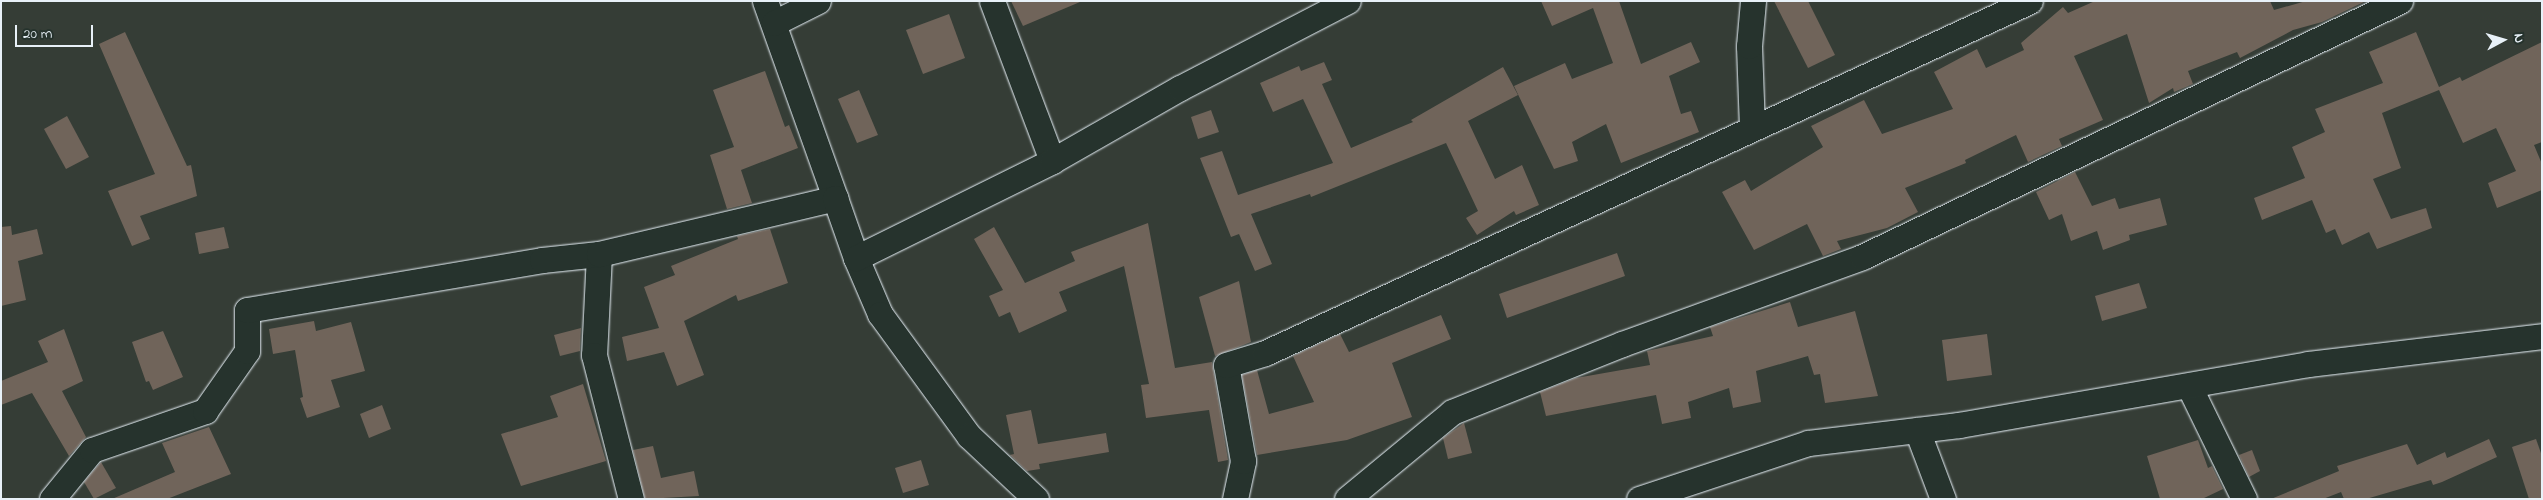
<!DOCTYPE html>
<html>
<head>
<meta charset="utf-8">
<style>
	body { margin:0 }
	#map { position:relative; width:2543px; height:500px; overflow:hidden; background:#353d36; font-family:"Indie Flower",sans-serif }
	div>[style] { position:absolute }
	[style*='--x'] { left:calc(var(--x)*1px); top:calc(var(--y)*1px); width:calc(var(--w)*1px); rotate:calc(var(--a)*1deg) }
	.building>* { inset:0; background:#70645a }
	.roads { filter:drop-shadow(0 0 1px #e8f1f8) drop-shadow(0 0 1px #e8f1f8) }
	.street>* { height:25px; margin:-12.5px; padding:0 12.5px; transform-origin:12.5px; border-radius:12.5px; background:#26332d }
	span { translate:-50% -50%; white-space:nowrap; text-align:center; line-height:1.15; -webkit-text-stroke:4px #26332d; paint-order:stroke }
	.frame { position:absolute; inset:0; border:2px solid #e8f1f8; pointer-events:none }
	.north { position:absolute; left:2478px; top:15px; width:50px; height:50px; -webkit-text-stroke:4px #26332d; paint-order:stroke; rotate:84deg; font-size:14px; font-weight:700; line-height:20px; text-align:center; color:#e8f1f8 }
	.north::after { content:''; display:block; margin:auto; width:18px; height:22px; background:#e8f1f8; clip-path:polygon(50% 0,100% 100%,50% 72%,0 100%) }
	.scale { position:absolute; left:15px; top:25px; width:78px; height:22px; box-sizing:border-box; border:2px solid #e8f1f8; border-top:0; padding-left:6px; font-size:15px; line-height:18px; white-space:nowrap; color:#e8f1f8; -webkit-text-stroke:4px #26332d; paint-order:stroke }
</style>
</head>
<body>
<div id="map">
	<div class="building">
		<div style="clip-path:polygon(1011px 1px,1080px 1px,1080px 2px,1023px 26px)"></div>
		<div style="clip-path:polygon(1541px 1px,1619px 1px,1641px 64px,1691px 42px,1700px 62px,1669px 76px,1681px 114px,1691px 111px,1699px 132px,1621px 163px,1606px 124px,1572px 142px,1578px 161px,1554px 169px,1514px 86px,1565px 63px,1572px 79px,1613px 63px,1593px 8px,1552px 26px)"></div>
		<div style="clip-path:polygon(1774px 1px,1808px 1px,1835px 55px,1808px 68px)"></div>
		<div style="clip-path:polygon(2095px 1px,2270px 1px,2274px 10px,2306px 1px,2366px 1px,2322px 22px,2293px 30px,2240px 58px,2237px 52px,2188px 71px,2193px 84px,2174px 92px,2173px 88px,2149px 103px,2127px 34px,2074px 56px,2103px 120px,2059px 139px,2062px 146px,2028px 162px,2016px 135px,1965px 160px,1966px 163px,1905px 188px,1918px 212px,1887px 228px,1837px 241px,1841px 249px,1823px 256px,1807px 224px,1754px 250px,1722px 192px,1745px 180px,1751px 191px,1823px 147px,1811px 126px,1864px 100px,1882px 134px,1953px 109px,1934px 72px,1977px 49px,1986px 68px,2024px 50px,2021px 43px,2063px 7px,2068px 13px)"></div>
		<div style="clip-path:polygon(949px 14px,965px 58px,923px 74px,906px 30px)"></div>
		<div style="clip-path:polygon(125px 32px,187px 166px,191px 165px,197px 196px,140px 216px,150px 239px,132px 246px,108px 191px,155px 174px,99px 44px)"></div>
		<div style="clip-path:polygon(2416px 32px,2439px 87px,2460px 77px,2462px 81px,2542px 42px,2542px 142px,2534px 145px,2542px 164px,2542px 190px,2497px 208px,2488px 183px,2516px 171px,2496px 128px,2463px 143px,2439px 90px,2382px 113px,2401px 168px,2373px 179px,2391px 219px,2426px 208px,2432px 228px,2377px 249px,2369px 232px,2342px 245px,2335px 229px,2326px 233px,2312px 200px,2262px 220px,2254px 198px,2305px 178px,2292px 147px,2325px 132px,2315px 109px,2383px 83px,2369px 52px)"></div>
		<div style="clip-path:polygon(1324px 62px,1332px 80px,1322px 84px,1351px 148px,1413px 122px,1411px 120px,1503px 67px,1518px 95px,1468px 121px,1495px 179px,1522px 165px,1539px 205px,1516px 215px,1514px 211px,1477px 235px,1466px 218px,1478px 211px,1446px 143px,1311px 197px,1310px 194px,1251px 214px,1272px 264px,1255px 271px,1239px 234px,1231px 237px,1200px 158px,1222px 151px,1238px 195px,1333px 163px,1303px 99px,1273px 112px,1260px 83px,1299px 66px,1301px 71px)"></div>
		<div style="clip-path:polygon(765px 71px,785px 127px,789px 125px,798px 148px,741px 170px,752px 203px,727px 209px,710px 155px,734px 147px,713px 90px)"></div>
		<div style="clip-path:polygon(859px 90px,878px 135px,857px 143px,838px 99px)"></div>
		<div style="clip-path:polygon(1211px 110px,1219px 132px,1198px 139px,1191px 117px)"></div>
		<div style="clip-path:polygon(67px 116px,89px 157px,66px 169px,44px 129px)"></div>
		<div style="clip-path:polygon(2075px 172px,2092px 206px,2115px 198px,2119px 209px,2160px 198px,2167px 225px,2129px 235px,2130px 240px,2103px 250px,2097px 231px,2071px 241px,2062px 214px,2049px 220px,2036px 192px)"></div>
		<div style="clip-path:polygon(1148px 223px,1175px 368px,1212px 362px,1228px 460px,1218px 462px,1209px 410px,1146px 418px,1141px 385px,1149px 384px,1124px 266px,1059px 292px,1067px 311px,1019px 333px,1010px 312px,999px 317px,989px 296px,1003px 290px,974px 239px,994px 227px,1025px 283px,1075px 261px,1071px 252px)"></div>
		<div style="clip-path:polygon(11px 226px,12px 235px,37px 229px,43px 254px,18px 261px,26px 300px,1px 306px,1px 227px)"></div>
		<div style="clip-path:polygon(224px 227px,229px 248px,199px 254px,195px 233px)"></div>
		<div style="clip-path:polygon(770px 229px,788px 283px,738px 301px,736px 295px,684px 321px,704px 375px,677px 386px,664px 352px,627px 361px,622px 337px,659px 328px,644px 287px,675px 275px,671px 266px,738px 239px,737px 236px)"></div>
		<div style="clip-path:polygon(1617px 253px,1625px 276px,1507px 318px,1499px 294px)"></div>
		<div style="clip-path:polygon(1239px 281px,1251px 342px,1215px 356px,1199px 297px)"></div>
		<div style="clip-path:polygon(2139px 283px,2147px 308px,2102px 321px,2095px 296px)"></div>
		<div style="clip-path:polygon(1790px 302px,1798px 327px,1855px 311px,1878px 396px,1825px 403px,1820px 374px,1814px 375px,1808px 356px,1756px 371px,1761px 402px,1733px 408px,1729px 388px,1688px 402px,1691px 418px,1662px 424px,1656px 395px,1546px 416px,1540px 392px,1576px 378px,1650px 365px,1647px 351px,1713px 336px,1710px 327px)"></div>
		<div style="clip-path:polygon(1441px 315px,1451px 339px,1392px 363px,1412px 417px,1347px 440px,1257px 455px,1242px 375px,1257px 370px,1269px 414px,1314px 402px,1293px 356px,1340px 334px,1349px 352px)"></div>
		<div style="clip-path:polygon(314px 321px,316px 331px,351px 322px,365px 371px,331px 380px,340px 407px,307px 418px,300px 398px,303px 397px,295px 350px,273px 354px,269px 329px)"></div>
		<div style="clip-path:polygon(581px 328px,580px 351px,560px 356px,554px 335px)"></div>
		<div style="clip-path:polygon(64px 329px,83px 381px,62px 391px,86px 437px,69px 456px,32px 393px,1px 405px,1px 381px,48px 362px,38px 341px)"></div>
		<div style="clip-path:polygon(163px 331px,183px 377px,153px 390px,149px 381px,146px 382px,132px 342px)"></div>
		<div style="clip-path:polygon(1987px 334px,1992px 375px,1947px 381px,1942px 340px)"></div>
		<div style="clip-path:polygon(583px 384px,606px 461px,521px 486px,501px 434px,558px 417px,550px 396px)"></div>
		<div style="clip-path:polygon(382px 405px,391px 429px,369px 438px,360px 414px)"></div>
		<div style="clip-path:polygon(1031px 410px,1038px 444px,1106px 433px,1109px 452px,1039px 464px,1040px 469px,1027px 471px,1010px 455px,1014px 454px,1006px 415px)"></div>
		<div style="clip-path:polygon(1464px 423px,1472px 453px,1448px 459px,1443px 438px)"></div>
		<div style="clip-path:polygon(209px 427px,231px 474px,167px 499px,112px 499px,175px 472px,162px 443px)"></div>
		<div style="clip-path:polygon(2489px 439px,2497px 457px,2442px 482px,2433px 485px,2431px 480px,2366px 499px,2344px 499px,2341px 492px,2323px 499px,2271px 499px,2339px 471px,2337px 466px,2407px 444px,2417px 465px,2445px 452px,2447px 458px)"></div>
		<div style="clip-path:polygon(2536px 439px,2542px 456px,2542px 499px,2529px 499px,2512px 447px)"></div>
		<div style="clip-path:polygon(2198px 440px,2208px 468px,2212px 466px,2223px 489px,2202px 499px,2160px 499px,2147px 456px)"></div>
		<div style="clip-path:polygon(653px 446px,661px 478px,694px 471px,699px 496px,645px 499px,633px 450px)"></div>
		<div style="clip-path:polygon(2252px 450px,2260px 471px,2249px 477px,2239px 455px)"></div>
		<div style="clip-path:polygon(921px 460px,929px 485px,903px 493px,895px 468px)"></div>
		<div style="clip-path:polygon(101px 462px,116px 488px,94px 499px,84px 482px)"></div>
	</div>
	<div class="roads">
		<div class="street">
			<div style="--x:765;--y:1;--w:209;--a:70.4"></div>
			<div style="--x:992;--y:1;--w:171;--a:69.4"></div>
			<div style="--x:774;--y:23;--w:49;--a:-26.6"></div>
			<div style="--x:1752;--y:128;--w:82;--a:-92.1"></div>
			<div style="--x:1749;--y:46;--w:45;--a:-84.9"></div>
			<div style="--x:599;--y:254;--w:101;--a:92.8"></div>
			<div style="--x:594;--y:355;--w:149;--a:75.6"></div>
			<div style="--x:856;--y:258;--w:61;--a:66.8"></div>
			<div style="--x:880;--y:314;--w:151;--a:53.9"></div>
			<div style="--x:969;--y:436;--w:92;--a:43.2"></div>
			<div style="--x:2189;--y:386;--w:126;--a:64"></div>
			<div style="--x:1917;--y:430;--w:74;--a:69.4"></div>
			<div style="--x:52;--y:499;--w:63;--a:-50.8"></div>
			<div style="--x:92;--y:450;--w:120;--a:-19"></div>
			<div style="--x:205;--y:411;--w:73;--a:-55"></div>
			<div style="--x:247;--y:351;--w:41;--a:-90"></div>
			<div style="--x:247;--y:310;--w:299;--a:-9.6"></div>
			<div style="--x:542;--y:260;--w:57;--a:-6"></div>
			<div style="--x:599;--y:254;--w:243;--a:-13.3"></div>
			<div style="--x:835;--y:198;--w:64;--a:70.7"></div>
			<div style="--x:856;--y:258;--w:219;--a:-26.3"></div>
			<div style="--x:1052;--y:161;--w:147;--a:-29.7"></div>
			<div style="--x:1180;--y:88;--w:189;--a:-27.4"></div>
			<div style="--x:1235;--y:499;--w:39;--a:-78"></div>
			<div style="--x:1243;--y:461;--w:97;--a:-100"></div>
			<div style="--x:1226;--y:365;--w:41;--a:-17.1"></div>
			<div style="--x:1265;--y:353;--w:842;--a:-24.71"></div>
			<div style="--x:1347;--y:499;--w:136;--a:-39.6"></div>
			<div style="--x:1452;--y:412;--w:183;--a:-21.8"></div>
			<div style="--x:1622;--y:344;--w:255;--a:-19.9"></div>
			<div style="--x:1862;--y:257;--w:596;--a:-25.45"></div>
			<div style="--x:1639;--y:499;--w:178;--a:-18.3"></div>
			<div style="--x:1808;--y:443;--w:152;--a:-6.8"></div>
			<div style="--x:1959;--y:425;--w:354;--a:-9.9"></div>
			<div style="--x:2308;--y:364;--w:236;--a:-6.8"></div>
		</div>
	</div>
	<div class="frame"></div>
	<div class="north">N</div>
	<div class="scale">20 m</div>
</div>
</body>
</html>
